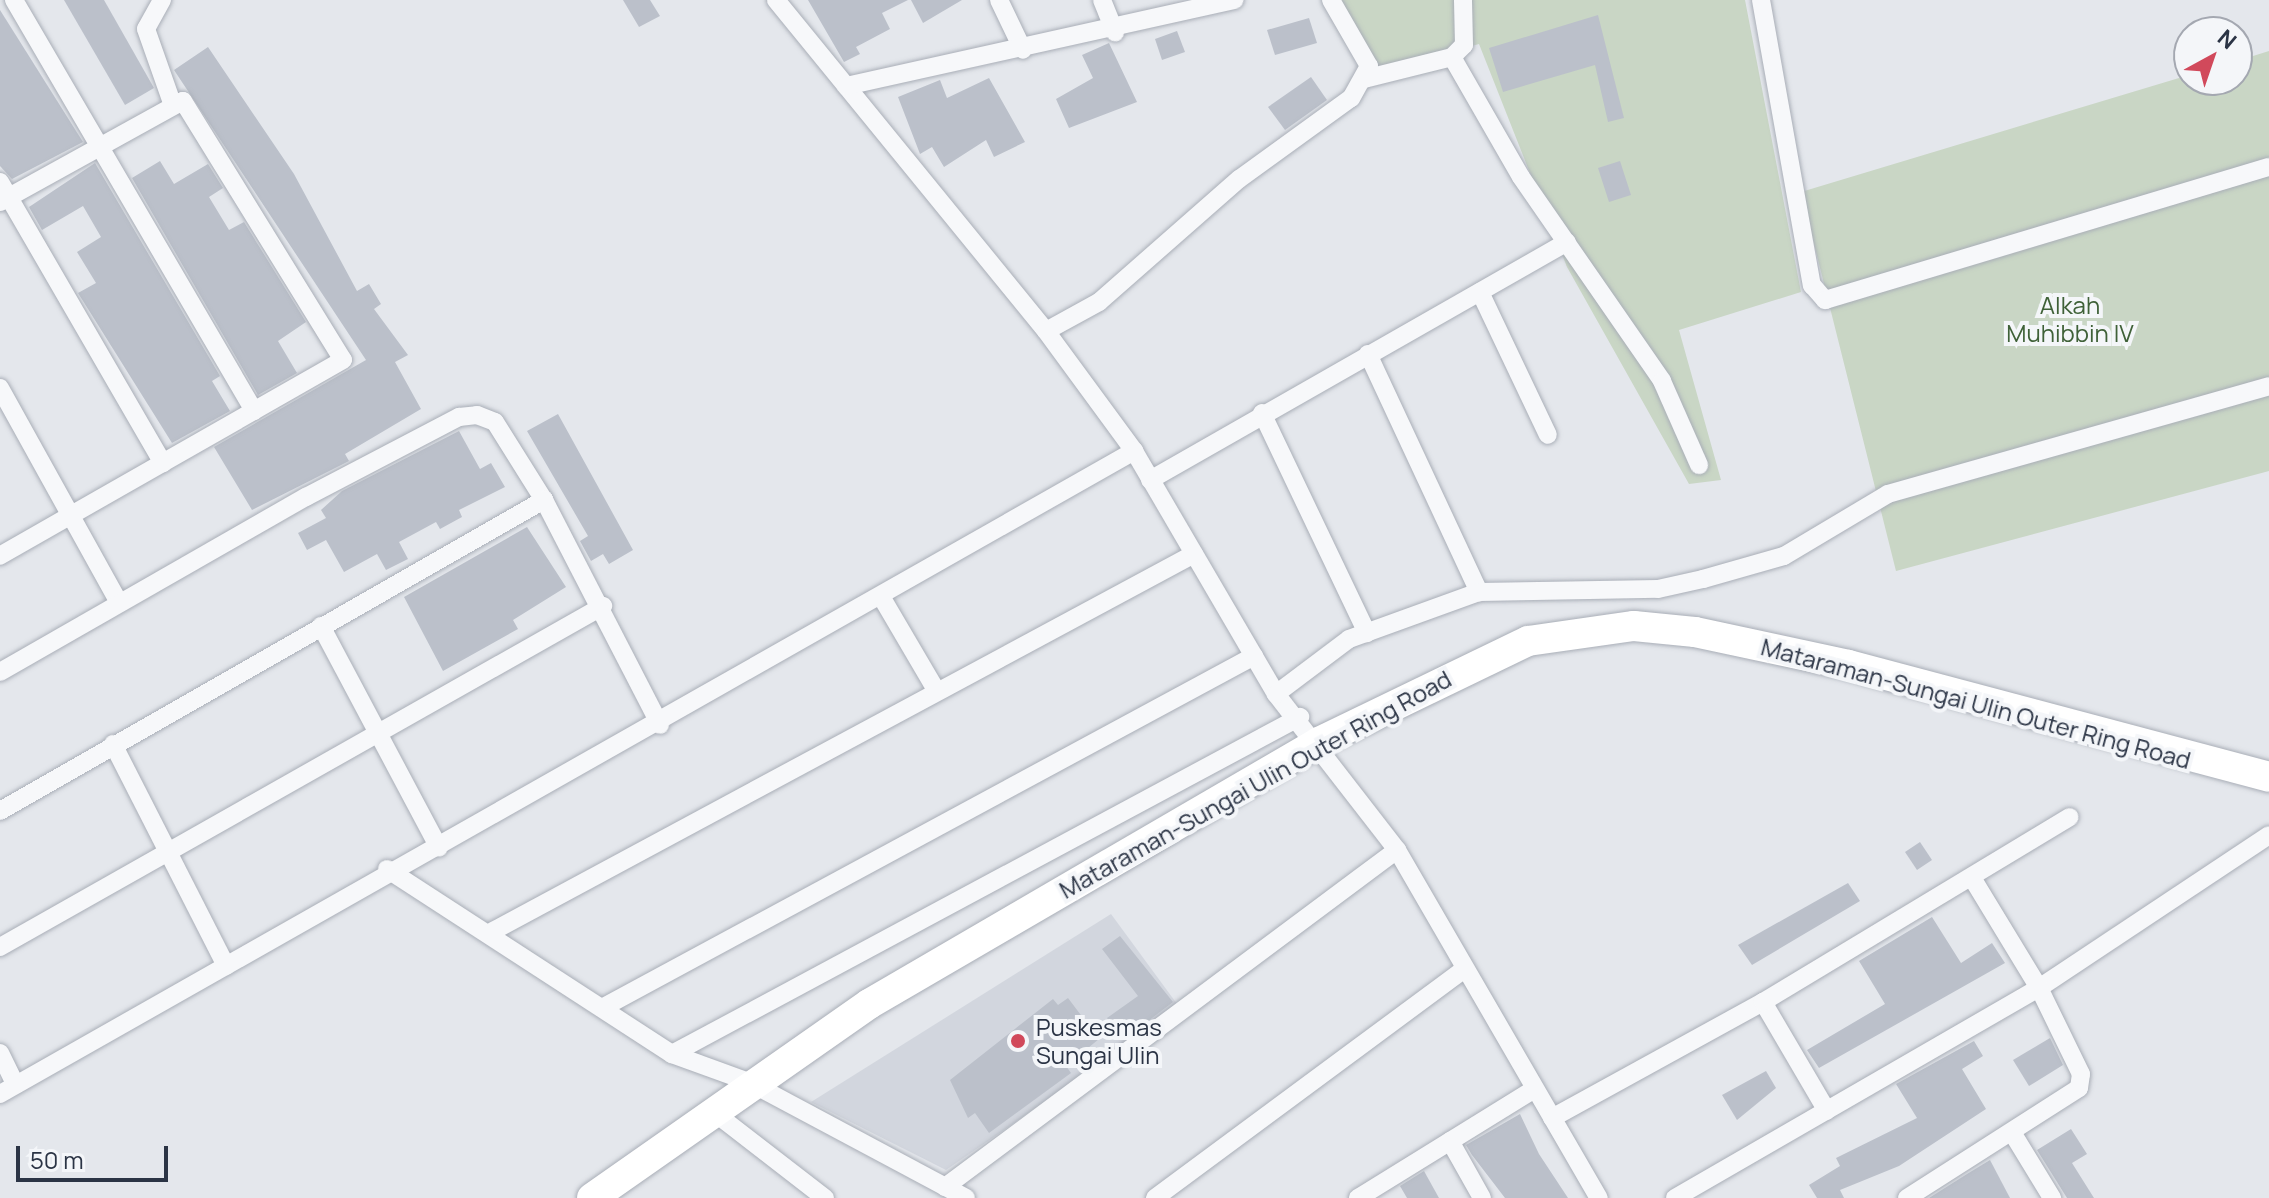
<!DOCTYPE html>
<html>
<head>
<meta charset="utf-8">
<style>
	body { margin:0 }
	#map { position:relative; width:2269px; height:1198px; overflow:hidden; background:#e4e7ec; font-family:Manrope,sans-serif }
	div>[style] { position:absolute }
	[style*='--x'] { left:calc(var(--x)*1px); top:calc(var(--y)*1px); width:calc(var(--w)*1px); rotate:calc(var(--a)*1deg) }
	.built>* { inset:0; background:#d2d6de }
	.green>* { inset:0; background:#c9d6c5 }
	.building>* { inset:0; background:#bbc0ca }
	.roads { filter:drop-shadow(0 0 2px #a9aeb7) drop-shadow(0 0 2px #a9aeb7) }
	.street>* { height:18px; margin:-9px; padding:0 9px; transform-origin:9px; border-radius:9px; background:#f7f8fa }
	.primary>* { height:30px; margin:-15px; padding:0 15px; transform-origin:15px; border-radius:15px; background:#fff }
	.dots>* { width:22px; height:22px; translate:-50% -50%; box-sizing:border-box; border:4px solid #f4f6f9; border-radius:50% }
	span { translate:-50% -50%; white-space:nowrap; text-align:center; line-height:1.15; -webkit-text-stroke:8px #f4f6f9; paint-order:stroke }
	.park-label { font-size:24px; color:#3f6138 }
	.street-label { font-size:24px; color:#2b3445 }
	.poi-label { font-size:24px; color:#2b3445 }
	.left { translate:0 -50%; text-align:left }
	.north { position:absolute; left:2173px; top:16px; width:80px; height:80px; box-sizing:border-box; background:#f4f6f9; border:2px solid #a4a8b1; border-radius:50%; rotate:40deg; font-size:22px; font-weight:700; line-height:32px; text-align:center; color:#2b3445 }
	.north::after { content:''; display:block; margin:auto; width:28px; height:36px; background:#d1495b; clip-path:polygon(50% 0,100% 100%,50% 72%,0 100%) }
	.scale { position:absolute; left:16px; top:1146px; width:152px; height:36px; box-sizing:border-box; border:4px solid #2b3445; border-top:0; padding-left:10px; font-size:24px; line-height:28px; white-space:nowrap; color:#2b3445; -webkit-text-stroke:6px #f4f6f9; paint-order:stroke }
</style>
</head>
<body>
<div id="map">
	<div class="built">
		<div style="clip-path:polygon(1111px 914px,1180px 1008px,946px 1170px,811px 1102px)"></div>
	</div>
	<div class="green">
		<div style="clip-path:polygon(1342px 0,1745px 0,1801px 292px,1679px 330px,1721px 480px,1689px 484px,1567px 267px,1479px 44px,1373px 72px,1346px 34px)"></div>
		<div style="clip-path:polygon(2269px 51px,2269px 471px,1896px 571px,1801px 192px,2189px 75px,2237px 80px,2237px 61px)"></div>
	</div>
	<div class="building">
		<div style="clip-path:polygon(64px 0,104px 0,154px 88px,125px 105px)"></div>
		<div style="clip-path:polygon(623px 0,650px 0,660px 16px,639px 27px)"></div>
		<div style="clip-path:polygon(808px 0,908px 0,882px 13px,890px 29px,856px 47px,860px 54px,844px 62px)"></div>
		<div style="clip-path:polygon(911px 0,962px 0,923px 23px)"></div>
		<div style="clip-path:polygon(0 10px,83px 142px,12px 179px,0 166px)"></div>
		<div style="clip-path:polygon(1598px 15px,1624px 118px,1608px 122px,1595px 65px,1503px 92px,1489px 48px)"></div>
		<div style="clip-path:polygon(1309px 18px,1317px 43px,1275px 55px,1267px 30px)"></div>
		<div style="clip-path:polygon(1177px 31px,1185px 52px,1162px 60px,1155px 39px)"></div>
		<div style="clip-path:polygon(1109px 43px,1137px 102px,1069px 128px,1056px 99px,1093px 78px,1082px 55px)"></div>
		<div style="clip-path:polygon(208px 47px,294px 174px,357px 291px,369px 284px,381px 304px,374px 309px,408px 355px,395px 362px,421px 409px,345px 454px,349px 461px,252px 510px,214px 447px,366px 360px,174px 70px)"></div>
		<div style="clip-path:polygon(1311px 77px,1327px 100px,1285px 130px,1268px 107px)"></div>
		<div style="clip-path:polygon(989px 78px,1025px 142px,994px 157px,986px 140px,944px 167px,932px 147px,920px 154px,898px 97px,940px 80px,947px 98px)"></div>
		<div style="clip-path:polygon(160px 161px,174px 184px,208px 164px,223px 188px,209px 197px,229px 230px,244px 222px,306px 322px,278px 341px,297px 373px,258px 395px,132px 178px)"></div>
		<div style="clip-path:polygon(1620px 161px,1631px 195px,1609px 202px,1598px 168px)"></div>
		<div style="clip-path:polygon(95px 163px,220px 376px,212px 381px,230px 411px,172px 443px,78px 293px,96px 283px,77px 252px,101px 237px,83px 206px,42px 230px,29px 207px)"></div>
		<div style="clip-path:polygon(558px 414px,633px 550px,609px 564px,603px 554px,591px 561px,580px 541px,588px 536px,527px 431px)"></div>
		<div style="clip-path:polygon(459px 431px,480px 469px,491px 463px,505px 487px,459px 510px,462px 517px,440px 529px,436px 522px,399px 542px,408px 559px,386px 570px,377px 554px,344px 572px,326px 540px,307px 550px,298px 533px,326px 518px,321px 510px,342px 491px)"></div>
		<div style="clip-path:polygon(527px 527px,566px 587px,513px 620px,518px 629px,443px 671px,404px 597px)"></div>
		<div style="clip-path:polygon(1920px 842px,1932px 860px,1917px 870px,1905px 852px)"></div>
		<div style="clip-path:polygon(1848px 883px,1860px 901px,1752px 965px,1738px 945px)"></div>
		<div style="clip-path:polygon(1932px 917px,1961px 963px,1992px 943px,2005px 963px,1819px 1068px,1807px 1050px,1885px 1004px,1859px 961px)"></div>
		<div style="clip-path:polygon(1120px 936px,1173px 1002px,1123px 1040px,1107px 1018px,1138px 996px,1102px 949px)"></div>
		<div style="clip-path:polygon(1068px 998px,1099px 1039px,1066px 1066px,1071px 1073px,989px 1133px,975px 1113px,968px 1118px,950px 1080px,1053px 999px,1058px 1005px)"></div>
		<div style="clip-path:polygon(2050px 1038px,2063px 1065px,2029px 1086px,2013px 1060px)"></div>
		<div style="clip-path:polygon(1974px 1041px,1983px 1056px,1962px 1069px,1986px 1109px,1899px 1166px,1840px 1190px,1844px 1198px,1817px 1198px,1809px 1185px,1840px 1166px,1836px 1158px,1917px 1118px,1896px 1084px)"></div>
		<div style="clip-path:polygon(1766px 1071px,1776px 1088px,1737px 1120px,1722px 1095px)"></div>
		<div style="clip-path:polygon(1520px 1114px,1539px 1154px,1568px 1198px,1505px 1198px,1472px 1155px,1466px 1145px)"></div>
		<div style="clip-path:polygon(2071px 1129px,2087px 1154px,2072px 1163px,2094px 1198px,2067px 1198px,2037px 1150px)"></div>
		<div style="clip-path:polygon(1990px 1160px,2010px 1198px,1929px 1198px,1967px 1174px)"></div>
		<div style="clip-path:polygon(1424px 1171px,1439px 1198px,1407px 1198px,1400px 1186px)"></div>
	</div>
	<div class="roads">
		<div class="street">
			<div style="--x:14;--y:0;--w:476;--a:59.7"></div>
			<div style="--x:162;--y:0;--w:33;--a:119"></div>
			<div style="--x:146;--y:29;--w:78;--a:70.6"></div>
			<div style="--x:776;--y:0;--w:427;--a:50.8"></div>
			<div style="--x:999;--y:0;--w:55;--a:64.4"></div>
			<div style="--x:1102;--y:0;--w:35;--a:68"></div>
			<div style="--x:1331;--y:0;--w:76;--a:60.1"></div>
			<div style="--x:1369;--y:66;--w:37;--a:119"></div>
			<div style="--x:1351;--y:98;--w:138;--a:144.1"></div>
			<div style="--x:1239;--y:179;--w:186;--a:138.7"></div>
			<div style="--x:1099;--y:302;--w:60;--a:151.3"></div>
			<div style="--x:1046;--y:331;--w:149;--a:53.7"></div>
			<div style="--x:1134;--y:451;--w:281;--a:59.7"></div>
			<div style="--x:1276;--y:694;--w:197;--a:52.2"></div>
			<div style="--x:1397;--y:850;--w:402;--a:59.9"></div>
			<div style="--x:1761;--y:0;--w:290;--a:79.9"></div>
			<div style="--x:1812;--y:285;--w:20;--a:49"></div>
			<div style="--x:1825;--y:300;--w:463;--a:-16.7"></div>
			<div style="--x:1452;--y:57;--w:138;--a:60.1"></div>
			<div style="--x:1521;--y:177;--w:248;--a:55.3"></div>
			<div style="--x:1662;--y:381;--w:92;--a:66.2"></div>
			<div style="--x:1364;--y:79;--w:91;--a:-14"></div>
			<div style="--x:1452;--y:57;--w:17;--a:-45"></div>
			<div style="--x:1464;--y:45;--w:45;--a:-91.3"></div>
			<div style="--x:846;--y:86;--w:398;--a:-12.5"></div>
			<div style="--x:0;--y:182;--w:325;--a:59.9"></div>
			<div style="--x:0;--y:202;--w:209;--a:-28.9"></div>
			<div style="--x:183;--y:101;--w:304;--a:58.3"></div>
			<div style="--x:343;--y:360;--w:395;--a:150.3"></div>
			<div style="--x:1480;--y:292;--w:158;--a:64.6"></div>
			<div style="--x:1368;--y:354;--w:263;--a:65"></div>
			<div style="--x:0;--y:388;--w:246;--a:61"></div>
			<div style="--x:1262;--y:413;--w:244;--a:64.5"></div>
			<div style="--x:1150;--y:480;--w:480;--a:-29.7"></div>
			<div style="--x:882;--y:598;--w:107;--a:59.6"></div>
			<div style="--x:321;--y:626;--w:251;--a:62"></div>
			<div style="--x:0;--y:672;--w:353;--a:-29.8"></div>
			<div style="--x:306;--y:497;--w:173;--a:-27.6"></div>
			<div style="--x:459;--y:417;--w:18;--a:-6"></div>
			<div style="--x:477;--y:415;--w:19;--a:21"></div>
			<div style="--x:495;--y:422;--w:92;--a:57.9"></div>
			<div style="--x:544;--y:500;--w:253;--a:62.7"></div>
			<div style="--x:1276;--y:694;--w:91;--a:-37"></div>
			<div style="--x:1349;--y:639;--w:138;--a:-19.9"></div>
			<div style="--x:1479;--y:592;--w:179;--a:-1"></div>
			<div style="--x:1658;--y:589;--w:46;--a:-12.5"></div>
			<div style="--x:1703;--y:579;--w:84;--a:-15.9"></div>
			<div style="--x:1784;--y:556;--w:121;--a:-30.8"></div>
			<div style="--x:1888;--y:494;--w:396;--a:-15.8"></div>
			<div style="--x:113;--y:744;--w:249;--a:63"></div>
			<div style="--x:0;--y:811;--w:627;--a:-29.76"></div>
			<div style="--x:387;--y:869;--w:340;--a:33"></div>
			<div style="--x:672;--y:1054;--w:82;--a:20"></div>
			<div style="--x:749;--y:1082;--w:246;--a:28.1"></div>
			<div style="--x:493;--y:931;--w:796;--a:-28.27"></div>
			<div style="--x:0;--y:947;--w:693;--a:-29.49"></div>
			<div style="--x:1763;--y:1002;--w:126;--a:59.6"></div>
			<div style="--x:602;--y:1008;--w:741;--a:-28.36"></div>
			<div style="--x:0;--y:1053;--w:34;--a:64"></div>
			<div style="--x:672;--y:1054;--w:713;--a:-28.22"></div>
			<div style="--x:0;--y:1094;--w:1304;--a:-29.55"></div>
			<div style="--x:711;--y:1110;--w:144;--a:37.7"></div>
			<div style="--x:1552;--y:1118;--w:241;--a:-28.8"></div>
			<div style="--x:1763;--y:1002;--w:358;--a:-31.1"></div>
			<div style="--x:2013;--y:1134;--w:75;--a:58.6"></div>
			<div style="--x:1450;--y:1141;--w:65;--a:60.7"></div>
			<div style="--x:945;--y:1187;--w:564;--a:-36.71"></div>
			<div style="--x:1155;--y:1198;--w:382;--a:-36.5"></div>
			<div style="--x:1358;--y:1198;--w:206;--a:-31.7"></div>
			<div style="--x:1675;--y:1198;--w:420;--a:-30"></div>
			<div style="--x:2039;--y:988;--w:276;--a:-33.6"></div>
			<div style="--x:1907;--y:1198;--w:204;--a:-32.6"></div>
			<div style="--x:2079;--y:1088;--w:14;--a:-82"></div>
			<div style="--x:2081;--y:1074;--w:96;--a:-116"></div>
			<div style="--x:2039;--y:988;--w:129;--a:-121.3"></div>
		</div>
		<div class="primary">
			<div style="--x:592;--y:1198;--w:338;--a:-35"></div>
			<div style="--x:869;--y:1004;--w:521;--a:-30.21"></div>
			<div style="--x:1319;--y:742;--w:232;--a:-25.8"></div>
			<div style="--x:1528;--y:641;--w:107;--a:-8.1"></div>
			<div style="--x:1634;--y:626;--w:61;--a:5.6"></div>
			<div style="--x:1695;--y:632;--w:157;--a:12.1"></div>
			<div style="--x:1849;--y:665;--w:435;--a:14.9"></div>
		</div>
	</div>
	<div class="dots">
		<div style="left:1018px;top:1041px;background:#d1495b"></div>
	</div>
	<div class="park-label">
		<span style="left:2070px;top:319px">Alkah<br>Muhibbin IV</span>
	</div>
	<div class="street-label">
		<span style="left:1976px;top:703px;rotate:15deg">Mataraman-Sungai Ulin Outer Ring Road</span>
		<span style="left:1255px;top:784px;rotate:-29deg">Mataraman-Sungai Ulin Outer Ring Road</span>
	</div>
	<div class="poi-label">
		<span class="left" style="left:1036px;top:1041px">Puskesmas<br>Sungai Ulin</span>
	</div>
	<div class="north">N</div>
	<div class="scale">50 m</div>
</div>
</body>
</html>
